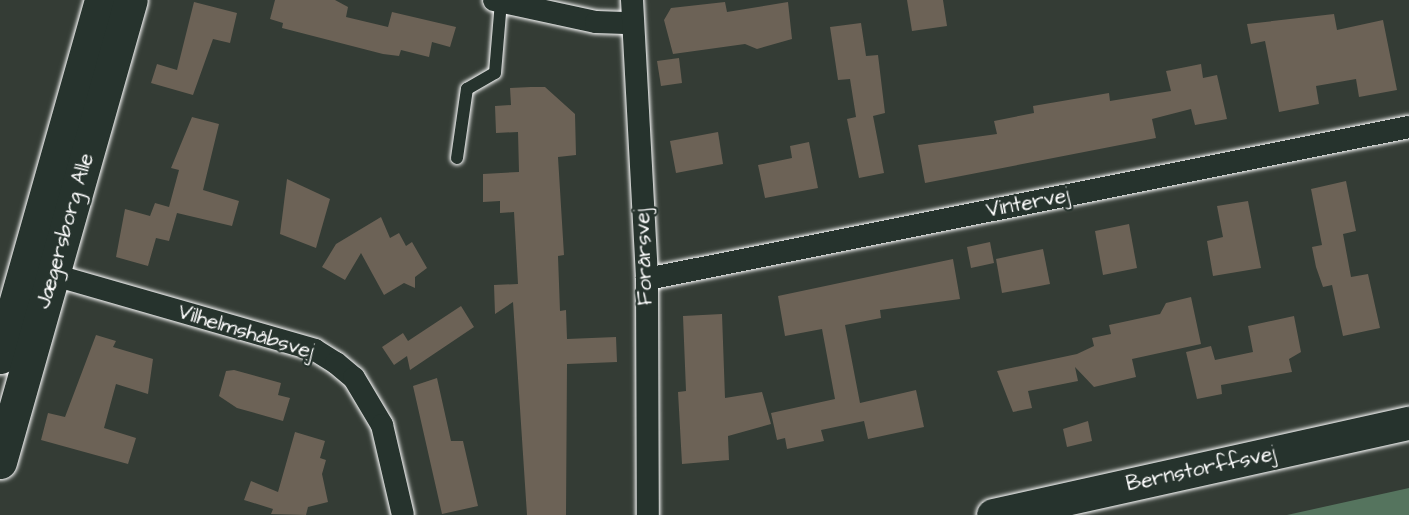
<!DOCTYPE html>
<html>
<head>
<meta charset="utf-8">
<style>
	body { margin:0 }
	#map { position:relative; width:1409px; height:515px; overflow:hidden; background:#343c35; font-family:"Architects Daughter",sans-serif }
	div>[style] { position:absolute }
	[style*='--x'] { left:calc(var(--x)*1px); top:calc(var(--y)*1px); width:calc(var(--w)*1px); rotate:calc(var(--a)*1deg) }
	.green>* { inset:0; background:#55745e }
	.building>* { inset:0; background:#6c6256 }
	.roads { filter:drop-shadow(0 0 2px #fff) drop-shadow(0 0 2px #fff) }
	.lane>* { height:12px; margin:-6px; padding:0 6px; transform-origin:6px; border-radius:6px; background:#26332d }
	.street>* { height:22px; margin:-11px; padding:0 11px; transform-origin:11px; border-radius:11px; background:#26332d }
	.secondary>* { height:33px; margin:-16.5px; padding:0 16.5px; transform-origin:16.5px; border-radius:16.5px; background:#26332d }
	span { translate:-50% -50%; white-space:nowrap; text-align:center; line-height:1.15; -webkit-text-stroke:4.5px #26332d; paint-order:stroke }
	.street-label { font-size:21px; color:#fff }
</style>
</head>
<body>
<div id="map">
	<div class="green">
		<div style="clip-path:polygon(1409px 488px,1409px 515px,1287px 515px)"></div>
	</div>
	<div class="building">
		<div style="clip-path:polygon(275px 0,335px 0,348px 7px,346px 17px,388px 27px,392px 12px,456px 27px,450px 47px,432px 42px,429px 57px,401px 50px,399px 56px,383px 54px,282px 28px,283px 23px,270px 19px)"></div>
		<div style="clip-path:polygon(907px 0,943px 0,947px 26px,912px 31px)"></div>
		<div style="clip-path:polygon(194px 2px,237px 13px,230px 43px,213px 39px,193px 95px,151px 83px,157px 64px,177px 70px)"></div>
		<div style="clip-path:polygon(725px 2px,727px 12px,788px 2px,792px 39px,757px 49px,745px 44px,673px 54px,664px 20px,671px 8px)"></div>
		<div style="clip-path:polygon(1334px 14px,1337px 30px,1383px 20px,1397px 90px,1359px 97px,1356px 79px,1316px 86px,1319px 104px,1279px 112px,1265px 41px,1251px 44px,1247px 24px)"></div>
		<div style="clip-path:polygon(861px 23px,866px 56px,878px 55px,885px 113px,873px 116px,884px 173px,859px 178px,847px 119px,856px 117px,850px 79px,838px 80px,830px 27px)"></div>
		<div style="clip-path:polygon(679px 58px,682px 83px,661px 86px,657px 61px)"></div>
		<div style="clip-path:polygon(1201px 64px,1203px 78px,1217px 75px,1227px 119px,1195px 125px,1191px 109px,1152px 119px,1156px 138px,925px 183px,918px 145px,997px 134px,994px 121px,1034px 113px,1033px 106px,1109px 93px,1110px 101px,1171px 91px,1166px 71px)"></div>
		<div style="clip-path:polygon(531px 87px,545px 87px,575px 114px,576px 155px,558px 157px,564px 255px,558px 256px,560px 311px,566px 310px,567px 339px,616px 337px,617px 362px,567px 364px,566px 515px,527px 515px,513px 302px,495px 314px,494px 285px,518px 284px,514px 212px,500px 213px,500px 201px,483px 202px,483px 174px,519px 172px,518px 132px,496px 133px,495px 106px,511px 105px,510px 88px)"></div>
		<div style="clip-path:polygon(192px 117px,219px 124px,203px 190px,239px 201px,232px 226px,177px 213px,169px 241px,156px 238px,148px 266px,116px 257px,125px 209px,150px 216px,155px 203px,169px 207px,179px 170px,171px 168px)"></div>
		<div style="clip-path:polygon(718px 132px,723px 164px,676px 173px,670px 141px)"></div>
		<div style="clip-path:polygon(809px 142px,818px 188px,765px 198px,758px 165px,792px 158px,790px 146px)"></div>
		<div style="clip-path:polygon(287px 179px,330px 199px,316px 248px,280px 234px)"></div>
		<div style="clip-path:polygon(1346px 181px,1356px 231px,1343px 234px,1351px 277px,1368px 274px,1380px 328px,1343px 336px,1332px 285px,1323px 287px,1316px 267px,1312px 247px,1322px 245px,1311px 189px)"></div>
		<div style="clip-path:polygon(1248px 201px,1261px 268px,1213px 276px,1207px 241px,1223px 237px,1217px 206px)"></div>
		<div style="clip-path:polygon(381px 217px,390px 238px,399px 233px,406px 246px,412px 242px,427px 268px,415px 277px,415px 288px,404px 283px,384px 295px,361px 253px,345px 280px,322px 267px,336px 244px)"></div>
		<div style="clip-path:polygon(1129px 224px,1137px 268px,1103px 275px,1095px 231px)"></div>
		<div style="clip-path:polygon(990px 242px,994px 263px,971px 268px,967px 247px)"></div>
		<div style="clip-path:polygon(1043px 249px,1050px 284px,1002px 293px,996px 259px)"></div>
		<div style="clip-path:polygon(953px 259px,960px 299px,880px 310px,881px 318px,845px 325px,860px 403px,916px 390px,924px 427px,868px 439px,864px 421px,821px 430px,824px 441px,787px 449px,785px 438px,777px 440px,771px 413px,835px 399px,822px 329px,785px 336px,778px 296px)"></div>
		<div style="clip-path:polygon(1191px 297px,1201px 344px,1132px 359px,1136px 377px,1094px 387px,1075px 367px,1078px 381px,1028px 391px,1032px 408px,1013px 412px,997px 371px,1077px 354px,1094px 346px,1092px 338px,1111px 334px,1109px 325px,1160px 314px,1166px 303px)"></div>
		<div style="clip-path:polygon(461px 306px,474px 327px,410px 370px,407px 356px,394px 365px,382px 347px,403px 333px,408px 341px)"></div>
		<div style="clip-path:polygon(722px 314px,725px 398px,762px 392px,771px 424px,728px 436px,729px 460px,682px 464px,678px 392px,686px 391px,683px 316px)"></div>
		<div style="clip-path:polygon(1294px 316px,1301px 352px,1289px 359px,1292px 372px,1221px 385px,1222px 394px,1197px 399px,1186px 352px,1211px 346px,1215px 360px,1253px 352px,1248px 326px)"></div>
		<div style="clip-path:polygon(96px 335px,116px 341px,113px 347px,153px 359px,148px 394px,116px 384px,104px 428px,136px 438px,128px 464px,41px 440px,48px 413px,65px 417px)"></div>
		<div style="clip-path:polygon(234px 370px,281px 383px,278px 395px,290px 398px,283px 421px,237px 408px,219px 396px,226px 371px)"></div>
		<div style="clip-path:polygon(437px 378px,451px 441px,463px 441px,478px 506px,442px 514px,413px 386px)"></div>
		<div style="clip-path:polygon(1088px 421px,1092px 441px,1067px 447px,1063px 429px)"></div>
		<div style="clip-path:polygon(295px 432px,325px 441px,320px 458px,326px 460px,322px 474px,328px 502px,308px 507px,306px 515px,271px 514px,273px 509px,244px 500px,251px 481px,278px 492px)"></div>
	</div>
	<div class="roads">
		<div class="lane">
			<div style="--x:457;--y:158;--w:70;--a:-81.8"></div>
			<div style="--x:467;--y:89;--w:32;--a:-30"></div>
			<div style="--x:495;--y:73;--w:71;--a:-85.2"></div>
		</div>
		<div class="street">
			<div style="--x:494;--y:0;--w:104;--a:12.2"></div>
			<div style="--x:596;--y:22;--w:36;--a:2"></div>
			<div style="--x:632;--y:0;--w:279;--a:86.9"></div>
			<div style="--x:647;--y:279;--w:236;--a:89.8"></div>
			<div style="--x:40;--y:271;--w:286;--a:16"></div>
			<div style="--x:315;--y:350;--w:25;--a:32"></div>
			<div style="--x:336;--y:363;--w:23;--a:40"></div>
			<div style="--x:354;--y:378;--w:55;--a:59.2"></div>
			<div style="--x:382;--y:425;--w:92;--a:76.9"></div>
			<div style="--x:647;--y:279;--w:777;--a:-11.28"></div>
		</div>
		<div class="secondary">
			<div style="--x:0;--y:357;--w:371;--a:-74.2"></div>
			<div style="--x:0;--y:462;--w:480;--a:-74.2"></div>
			<div style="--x:993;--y:515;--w:426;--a:-12.5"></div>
		</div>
	</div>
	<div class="street-label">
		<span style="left:1028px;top:203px;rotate:-11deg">Vintervej</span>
		<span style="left:65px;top:231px;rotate:-74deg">Jægersborg Alle</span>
		<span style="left:644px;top:257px;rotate:-92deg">Forårsvej</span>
		<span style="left:246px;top:332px;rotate:17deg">Vilhelmshåbsvej</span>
		<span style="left:1201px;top:469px;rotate:-12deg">Bernstorffsvej</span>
	</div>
</div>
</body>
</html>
